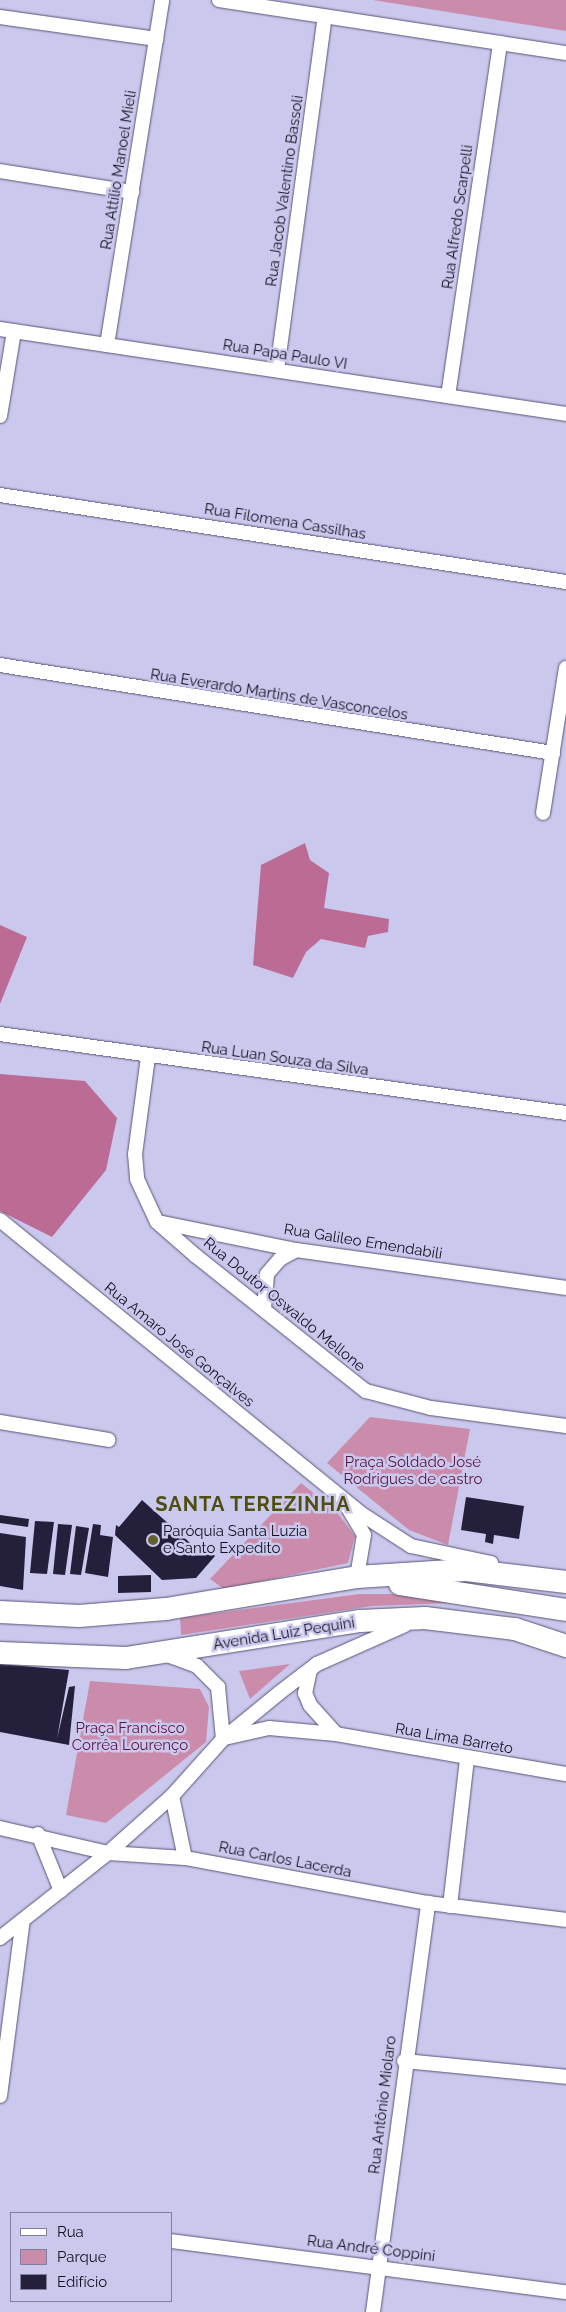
<!DOCTYPE html>
<html>
<head>
<meta charset="utf-8">
<style>
	body { margin:0 }
	#map { position:relative; width:566px; height:2312px; overflow:hidden; background:#cbc8ee; font-family:Raleway,sans-serif }
	div>[style] { position:absolute }
	[style*='--x'] { left:calc(var(--x)*1px); top:calc(var(--y)*1px); width:calc(var(--w)*1px); rotate:calc(var(--a)*1deg) }
	.green>* { inset:0; background:#ca8caa }
	.forest>* { inset:0; background:#bb6b94 }
	.building>* { inset:0; background:#24203c }
	.roads { filter:drop-shadow(0 0 1px #595575) drop-shadow(0 0 1px #595575) }
	.minor>* { height:14px; margin:-7px; padding:0 7px; transform-origin:7px; border-radius:7px; background:#fff }
	.primary>* { height:22px; margin:-11px; padding:0 11px; transform-origin:11px; border-radius:11px; background:#fff }
	.dots>* { width:14px; height:14px; translate:-50% -50%; box-sizing:border-box; border:2px solid #cbc8ee; border-radius:50% }
	span { translate:-50% -50%; white-space:nowrap; text-align:center; line-height:1.15; -webkit-text-stroke:5px #cbc8ee; paint-order:stroke }
	.street-label { font-size:15px; color:#13121f }
	.park-label { font-size:15px; color:#5e143f }
	.poi-label { font-size:15px; color:#13121f }
	.left { translate:0 -50%; text-align:left }
	.district-label { font-size:20px; color:#4e4e10; font-weight:700; letter-spacing:1px }
	.legend { position:absolute; left:10px; top:2212px; width:162px; height:90px; box-sizing:border-box; background:#cbc8ee; border:1px solid #817f9b; margin:0; padding:6px 9px; list-style:none; font-size:15px; color:#13121f }
	.legend li { display:flex; align-items:center; gap:10px; height:25px }
	.legend b { width:25px; border:1px solid #817f9b }
</style>
</head>
<body>
<div id="map">
	<div class="green">
		<div style="clip-path:polygon(373px 0,566px 0,566px 31px)"></div>
		<div style="clip-path:polygon(370px 1417px,470px 1429px,448px 1545px,409px 1530px,327px 1463px)"></div>
		<div style="clip-path:polygon(301px 1483px,336px 1511px,355px 1536px,348px 1563px,224px 1589px,210px 1579px)"></div>
		<div style="clip-path:polygon(359px 1594px,420px 1594px,476px 1602px,372px 1606px,181px 1635px,180px 1618px)"></div>
		<div style="clip-path:polygon(290px 1664px,250px 1699px,239px 1671px)"></div>
		<div style="clip-path:polygon(90px 1681px,200px 1689px,209px 1707px,206px 1742px,106px 1823px,66px 1815px)"></div>
	</div>
	<div class="forest">
		<div style="clip-path:polygon(305px 843px,310px 860px,329px 873px,324px 908px,389px 919px,388px 932px,368px 936px,365px 948px,321px 939px,306px 952px,293px 978px,253px 965px,261px 865px)"></div>
		<div style="clip-path:polygon(0 925px,27px 937px,0 1004px)"></div>
		<div style="clip-path:polygon(0 1074px,85px 1081px,117px 1118px,106px 1170px,52px 1237px,0 1211px)"></div>
	</div>
	<div class="building">
		<div style="clip-path:polygon(466px 1497px,524px 1506px,519px 1539px,494px 1535px,493px 1544px,485px 1542px,486px 1534px,461px 1530px)"></div>
		<div style="clip-path:polygon(142px 1500px,198px 1550px,202px 1544px,215px 1556px,196px 1578px,162px 1580px,115px 1535px,116px 1525px,119px 1527px)"></div>
		<div style="clip-path:polygon(0 1515px,29px 1519px,28px 1527px,0 1523px)"></div>
		<div style="clip-path:polygon(35px 1521px,54px 1522px,47px 1574px,30px 1573px)"></div>
		<div style="clip-path:polygon(58px 1524px,72px 1525px,65px 1575px,53px 1574px)"></div>
		<div style="clip-path:polygon(93px 1524px,101px 1525px,100px 1535px,113px 1537px,108px 1577px,85px 1573px)"></div>
		<div style="clip-path:polygon(76px 1526px,89px 1528px,81px 1575px,70px 1574px)"></div>
		<div style="clip-path:polygon(0 1533px,26px 1537px,23px 1590px,0 1586px)"></div>
		<div style="clip-path:polygon(151px 1575px,151px 1592px,118px 1593px,118px 1576px)"></div>
		<div style="clip-path:polygon(0 1664px,69px 1670px,57px 1739px,69px 1687px,75px 1686px,69px 1745px,0 1732px)"></div>
	</div>
	<div class="roads">
		<div class="minor">
			<div style="--x:219;--y:0;--w:351;--a:8.7"></div>
			<div style="--x:0;--y:17;--w:158;--a:8"></div>
			<div style="--x:0;--y:171;--w:134;--a:9"></div>
			<div style="--x:0;--y:329;--w:572;--a:8.54"></div>
			<div style="--x:107;--y:345;--w:349;--a:-80.9"></div>
			<div style="--x:277;--y:370;--w:356;--a:-82.3"></div>
			<div style="--x:448;--y:396;--w:357;--a:-81.6"></div>
			<div style="--x:0;--y:416;--w:86;--a:-80.6"></div>
			<div style="--x:0;--y:495;--w:573;--a:8.74"></div>
			<div style="--x:0;--y:665;--w:560;--a:9.04"></div>
			<div style="--x:543;--y:813;--w:147;--a:-81"></div>
			<div style="--x:0;--y:1034;--w:571;--a:7.95"></div>
			<div style="--x:148;--y:1057;--w:98;--a:97.6"></div>
			<div style="--x:135;--y:1154;--w:25;--a:85"></div>
			<div style="--x:137;--y:1179;--w:47;--a:65.1"></div>
			<div style="--x:157;--y:1222;--w:52;--a:41.1"></div>
			<div style="--x:196;--y:1256;--w:217;--a:38.5"></div>
			<div style="--x:366;--y:1391;--w:67;--a:14.7"></div>
			<div style="--x:431;--y:1408;--w:136;--a:7.6"></div>
			<div style="--x:0;--y:1220;--w:464;--a:39.1"></div>
			<div style="--x:360;--y:1513;--w:61;--a:32.9"></div>
			<div style="--x:411;--y:1546;--w:82;--a:12"></div>
			<div style="--x:158;--y:1222;--w:141;--a:11.5"></div>
			<div style="--x:296;--y:1250;--w:273;--a:8"></div>
			<div style="--x:264;--y:1309;--w:35;--a:-85"></div>
			<div style="--x:267;--y:1274;--w:20;--a:-49"></div>
			<div style="--x:280;--y:1259;--w:18;--a:-29"></div>
			<div style="--x:0;--y:1422;--w:110;--a:9.4"></div>
			<div style="--x:348;--y:1508;--w:31;--a:59"></div>
			<div style="--x:364;--y:1535;--w:43;--a:99.5"></div>
			<div style="--x:167;--y:1655;--w:32;--a:20"></div>
			<div style="--x:197;--y:1666;--w:30;--a:45"></div>
			<div style="--x:218;--y:1687;--w:52;--a:84.5"></div>
			<div style="--x:310;--y:1670;--w:24;--a:102"></div>
			<div style="--x:305;--y:1693;--w:13;--a:67"></div>
			<div style="--x:310;--y:1705;--w:39;--a:48"></div>
			<div style="--x:229;--y:1737;--w:41;--a:-12.7"></div>
			<div style="--x:269;--y:1728;--w:67;--a:5.1"></div>
			<div style="--x:336;--y:1734;--w:233;--a:9.9"></div>
			<div style="--x:172;--y:1796;--w:63;--a:78.2"></div>
			<div style="--x:0;--y:1828;--w:111;--a:13"></div>
			<div style="--x:108;--y:1853;--w:77;--a:3.7"></div>
			<div style="--x:185;--y:1858;--w:247;--a:10.5"></div>
			<div style="--x:428;--y:1903;--w:139;--a:7"></div>
			<div style="--x:38;--y:1834;--w:61;--a:68"></div>
			<div style="--x:450;--y:1906;--w:147;--a:-83.4"></div>
			<div style="--x:0;--y:1938;--w:137;--a:-38.2"></div>
			<div style="--x:108;--y:1853;--w:86;--a:-41.7"></div>
			<div style="--x:172;--y:1796;--w:76;--a:-48.2"></div>
			<div style="--x:223;--y:1739;--w:72;--a:-39.4"></div>
			<div style="--x:279;--y:1693;--w:48;--a:-37.3"></div>
			<div style="--x:317;--y:1664;--w:96;--a:-23.9"></div>
			<div style="--x:404;--y:2061;--w:163;--a:5.6"></div>
			<div style="--x:0;--y:2096;--w:177;--a:-82.6"></div>
			<div style="--x:171;--y:2241;--w:398;--a:7.4"></div>
			<div style="--x:373;--y:2312;--w:413;--a:-82.3"></div>
		</div>
		<div class="primary">
			<div style="--x:400;--y:1584;--w:168;--a:8.9"></div>
			<div style="--x:0;--y:1612;--w:79;--a:2.9"></div>
			<div style="--x:79;--y:1616;--w:87;--a:-4.6"></div>
			<div style="--x:166;--y:1609;--w:194;--a:-9.5"></div>
			<div style="--x:357;--y:1577;--w:109;--a:-3.7"></div>
			<div style="--x:466;--y:1570;--w:101;--a:6.8"></div>
			<div style="--x:0;--y:1653;--w:126;--a:2.3"></div>
			<div style="--x:126;--y:1658;--w:237;--a:-9"></div>
			<div style="--x:360;--y:1621;--w:65;--a:-2.6"></div>
			<div style="--x:425;--y:1618;--w:91;--a:7"></div>
			<div style="--x:515;--y:1629;--w:54;--a:18.4"></div>
		</div>
	</div>
	<div class="dots">
		<div style="left:153px;top:1540px;background:#62622f"></div>
	</div>
	<div class="street-label">
		<span style="left:119px;top:170px;rotate:-81deg">Rua Attílio Manoel Mieli</span>
		<span style="left:285px;top:191px;rotate:-82deg">Rua Jacob Valentino Bassoli</span>
		<span style="left:458px;top:217px;rotate:-82deg">Rua Alfredo Scarpelli</span>
		<span style="left:285px;top:355px;rotate:9deg">Rua Papa Paulo VI</span>
		<span style="left:285px;top:522px;rotate:9deg">Rua Filomena Cassilhas</span>
		<span style="left:279px;top:695px;rotate:9deg">Rua Everardo Martins de Vasconcelos</span>
		<span style="left:285px;top:1059px;rotate:8deg">Rua Luan Souza da Silva</span>
		<span style="left:363px;top:1242px;rotate:9deg">Rua Galileo Emendabili</span>
		<span style="left:284px;top:1305px;rotate:39deg">Rua Doutor Oswaldo Mellone</span>
		<span style="left:179px;top:1345px;rotate:39deg">Rua Amaro José Gonçalves</span>
		<span style="left:284px;top:1634px;rotate:-9deg">Avenida Luiz Pequini</span>
		<span style="left:454px;top:1739px;rotate:10deg">Rua Lima Barreto</span>
		<span style="left:285px;top:1860px;rotate:11deg">Rua Carlos Lacerda</span>
		<span style="left:383px;top:2105px;rotate:-83deg">Rua Antônio Miolaro</span>
		<span style="left:371px;top:2249px;rotate:7deg">Rua André Coppini</span>
	</div>
	<div class="park-label">
		<span style="left:413px;top:1471px">Praça Soldado José<br>Rodrigues de castro</span>
		<span style="left:130px;top:1737px">Praça Francisco<br>Corrêa Lourenço</span>
	</div>
	<div class="poi-label">
		<span class="left" style="left:163px;top:1540px">Paróquia Santa Luzia<br>e Santo Expedito</span>
	</div>
	<div class="district-label">
		<span style="left:253px;top:1504px">SANTA TEREZINHA</span>
	</div>
	<ul class="legend">
	<li><b style="height:6px;background:#fff"></b>Rua</li>
	<li><b style="height:14px;background:#ca8caa"></b>Parque</li>
	<li><b style="height:14px;background:#24203c"></b>Edifício</li>
	</ul>
</div>
</body>
</html>
